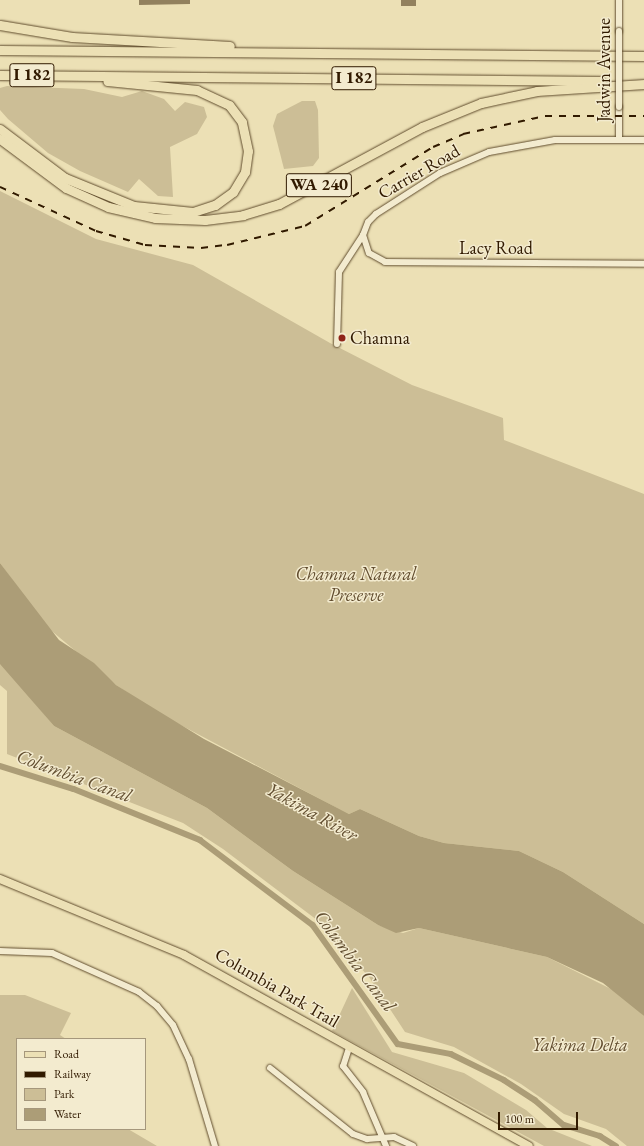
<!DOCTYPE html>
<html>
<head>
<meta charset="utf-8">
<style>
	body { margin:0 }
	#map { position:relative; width:644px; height:1146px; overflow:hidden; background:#ece0b5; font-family:"EB Garamond",serif }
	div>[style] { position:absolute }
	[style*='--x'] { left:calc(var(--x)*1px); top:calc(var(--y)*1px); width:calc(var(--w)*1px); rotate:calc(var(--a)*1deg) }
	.green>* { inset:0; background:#ccbe96 }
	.water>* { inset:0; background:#ac9d77 }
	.canal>* { height:5.5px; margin:-2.75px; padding:0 2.75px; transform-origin:2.75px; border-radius:2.75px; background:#ac9d77 }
	.building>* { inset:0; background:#92815e }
	.roads { filter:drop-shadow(0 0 1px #604c2d) drop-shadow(0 0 1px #604c2d) }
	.minor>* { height:6px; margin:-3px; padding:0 3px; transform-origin:3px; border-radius:3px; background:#f3ebcf }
	.major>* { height:8px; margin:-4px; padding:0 4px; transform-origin:4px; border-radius:4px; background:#ece0b5 }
	.highway>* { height:9px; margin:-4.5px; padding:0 4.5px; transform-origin:4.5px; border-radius:4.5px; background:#ece0b5 }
	.rail>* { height:1.5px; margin-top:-0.75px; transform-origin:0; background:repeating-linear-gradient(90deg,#311a00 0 7px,transparent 0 14px) }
	.bridges { filter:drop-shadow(0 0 1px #604c2d) drop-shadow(0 0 1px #604c2d) }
	.minor-bridge>* { height:6px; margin:-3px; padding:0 3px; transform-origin:3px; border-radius:3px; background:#f3ebcf }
	.dots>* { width:11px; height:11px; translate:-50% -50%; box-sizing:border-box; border:2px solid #f3ebcf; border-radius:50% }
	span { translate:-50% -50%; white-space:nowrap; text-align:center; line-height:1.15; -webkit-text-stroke:3px #f3ebcf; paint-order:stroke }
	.shield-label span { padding:1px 3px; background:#f3ebcf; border:1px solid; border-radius:3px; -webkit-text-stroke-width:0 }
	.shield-label { font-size:17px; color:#311a00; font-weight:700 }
	.street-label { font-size:18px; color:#311a00 }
	.poi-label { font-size:18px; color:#311a00 }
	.left { translate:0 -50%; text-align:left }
	.park-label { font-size:18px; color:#604b2d; font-style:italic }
	.water-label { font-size:19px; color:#624e30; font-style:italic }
	.legend { position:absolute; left:16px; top:1038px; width:130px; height:92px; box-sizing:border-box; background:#f3ebcf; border:1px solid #a5977c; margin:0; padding:5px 7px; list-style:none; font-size:12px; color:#311a00 }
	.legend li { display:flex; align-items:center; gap:8px; height:20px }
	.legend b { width:20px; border:1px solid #a5977c }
	.scale { position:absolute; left:498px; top:1112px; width:80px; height:18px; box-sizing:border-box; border:2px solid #311a00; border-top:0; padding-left:5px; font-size:12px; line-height:14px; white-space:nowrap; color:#311a00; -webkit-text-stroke:3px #f3ebcf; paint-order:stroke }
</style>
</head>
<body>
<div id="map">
	<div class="green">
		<div style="clip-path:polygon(7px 86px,84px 89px,122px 97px,142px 91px,164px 99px,175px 111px,185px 102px,204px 107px,207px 117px,197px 134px,170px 147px,173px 197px,158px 196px,139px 179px,128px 192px,80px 171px,48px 153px,8px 119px,0 110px,0 88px)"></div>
		<div style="clip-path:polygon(302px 101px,315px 101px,318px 110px,319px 158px,313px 166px,284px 169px,273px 126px,277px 114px)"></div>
		<div style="clip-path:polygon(0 191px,96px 239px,193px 265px,330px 343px,412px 385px,503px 418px,504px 440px,644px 494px,644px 924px,563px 872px,519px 851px,444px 843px,419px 836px,360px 809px,349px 814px,339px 809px,158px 713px,116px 685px,47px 627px,0 563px)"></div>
		<div style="clip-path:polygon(0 647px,7px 670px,54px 726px,207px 808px,293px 871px,378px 925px,403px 933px,419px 928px,547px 957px,621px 994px,644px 1016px,644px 1146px,627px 1146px,606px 1129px,564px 1114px,521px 1084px,454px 1047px,405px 1032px,369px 977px,317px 920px,223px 849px,183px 823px,7px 754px,7px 691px,0 685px)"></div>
		<div style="clip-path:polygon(352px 988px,392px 1052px,464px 1073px,526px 1110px,547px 1128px,592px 1146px,544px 1146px,332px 1031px)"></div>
		<div style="clip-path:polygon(0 995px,25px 995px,71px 1013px,60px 1035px,66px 1039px,17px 1039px,17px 1129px,128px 1129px,157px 1146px,0 1146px)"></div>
	</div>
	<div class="water">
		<div style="clip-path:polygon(0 563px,59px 640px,94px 663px,116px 685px,204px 739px,349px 814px,360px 809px,419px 836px,444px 843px,519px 851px,563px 872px,644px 924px,644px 1016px,603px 983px,547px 957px,419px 928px,396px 933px,378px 925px,293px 871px,207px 808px,54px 726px,0 664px)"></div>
	</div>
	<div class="canal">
		<div style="--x:0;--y:766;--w:77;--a:17.3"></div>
		<div style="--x:74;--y:789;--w:136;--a:22"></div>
		<div style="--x:200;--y:840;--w:141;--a:37"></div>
		<div style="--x:313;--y:925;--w:146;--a:54.5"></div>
		<div style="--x:398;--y:1044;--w:54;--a:10.7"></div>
		<div style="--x:451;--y:1054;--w:59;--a:26.1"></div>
		<div style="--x:504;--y:1080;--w:37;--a:33"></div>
		<div style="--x:535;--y:1100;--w:38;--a:41"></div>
		<div style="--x:564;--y:1125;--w:38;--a:17"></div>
		<div style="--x:600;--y:1136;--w:19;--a:32"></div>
	</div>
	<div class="building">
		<div style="clip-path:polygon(139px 0,190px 0,190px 4px,139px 5px)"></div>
		<div style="clip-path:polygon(401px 0,416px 0,416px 6px,401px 6px)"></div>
	</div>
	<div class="roads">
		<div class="minor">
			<div style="--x:619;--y:0;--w:31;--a:90"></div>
			<div style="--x:619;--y:140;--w:33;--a:-90"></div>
			<div style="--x:644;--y:140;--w:89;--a:180"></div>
			<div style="--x:555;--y:140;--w:67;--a:169.7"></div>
			<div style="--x:489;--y:152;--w:53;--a:156.8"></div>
			<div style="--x:440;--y:173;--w:76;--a:147.4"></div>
			<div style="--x:376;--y:214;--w:11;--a:135"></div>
			<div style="--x:368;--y:222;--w:14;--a:111"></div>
			<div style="--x:363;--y:235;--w:19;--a:72"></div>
			<div style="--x:369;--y:253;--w:18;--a:29"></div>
			<div style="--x:385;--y:262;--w:259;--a:0.4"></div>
			<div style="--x:337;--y:344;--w:72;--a:-88.4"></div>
			<div style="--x:339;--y:272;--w:44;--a:-57"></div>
			<div style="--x:0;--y:951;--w:52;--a:2.2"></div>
			<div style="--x:52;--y:953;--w:95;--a:24.1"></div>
			<div style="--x:139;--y:992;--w:23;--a:38"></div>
			<div style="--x:157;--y:1006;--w:25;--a:50"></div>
			<div style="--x:173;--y:1025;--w:38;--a:65"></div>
			<div style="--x:189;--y:1059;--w:91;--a:73.4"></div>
			<div style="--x:349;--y:1048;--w:19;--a:108"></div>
			<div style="--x:343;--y:1066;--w:33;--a:52"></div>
			<div style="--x:363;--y:1092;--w:59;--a:66.9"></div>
			<div style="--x:270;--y:1068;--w:106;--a:38.5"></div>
			<div style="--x:353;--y:1134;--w:15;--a:20"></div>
			<div style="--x:367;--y:1139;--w:27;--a:-4"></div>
			<div style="--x:394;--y:1137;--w:21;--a:25"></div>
		</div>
		<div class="major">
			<div style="--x:0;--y:879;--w:199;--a:22.4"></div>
			<div style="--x:184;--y:955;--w:394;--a:29"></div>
		</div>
		<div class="highway">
			<div style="--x:0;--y:25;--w:73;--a:9.5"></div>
			<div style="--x:72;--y:37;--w:158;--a:3.3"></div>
			<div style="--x:0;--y:50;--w:644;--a:0.53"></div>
			<div style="--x:0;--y:75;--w:601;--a:0.57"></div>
			<div style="--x:0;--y:129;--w:81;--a:37"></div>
			<div style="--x:65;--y:178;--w:74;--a:22.1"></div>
			<div style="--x:134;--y:206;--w:59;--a:5.8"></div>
			<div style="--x:193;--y:212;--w:23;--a:-18"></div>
			<div style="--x:215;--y:205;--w:22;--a:-36"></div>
			<div style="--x:233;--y:192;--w:23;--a:-59"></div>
			<div style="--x:245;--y:172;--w:21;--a:-82"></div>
			<div style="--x:248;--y:151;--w:30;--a:-102"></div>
			<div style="--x:242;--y:122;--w:21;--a:-127"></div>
			<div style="--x:229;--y:105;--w:35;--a:-155"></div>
			<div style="--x:197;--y:90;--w:90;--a:-174.3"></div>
			<div style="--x:0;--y:139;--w:82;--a:36.6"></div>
			<div style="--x:66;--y:188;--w:46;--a:24.3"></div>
			<div style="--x:108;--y:207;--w:48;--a:13.2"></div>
			<div style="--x:155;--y:218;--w:50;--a:2.3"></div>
			<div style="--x:205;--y:220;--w:38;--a:-7"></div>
			<div style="--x:243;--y:215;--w:38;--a:-17"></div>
			<div style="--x:279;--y:204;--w:162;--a:-28.3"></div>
			<div style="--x:422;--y:127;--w:64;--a:-22.1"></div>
			<div style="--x:481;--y:103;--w:57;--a:-12.1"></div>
			<div style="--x:537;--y:91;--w:107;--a:-3.7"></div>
		</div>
	</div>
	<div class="rail">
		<div style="--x:0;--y:187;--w:106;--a:24.6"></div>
		<div style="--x:96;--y:231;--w:51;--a:15.9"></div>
		<div style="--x:145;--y:245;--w:56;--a:3.1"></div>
		<div style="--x:201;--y:248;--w:26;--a:-7"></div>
		<div style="--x:227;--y:245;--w:80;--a:-13.7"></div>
		<div style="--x:305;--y:226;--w:150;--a:-31.7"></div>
		<div style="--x:433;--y:147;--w:33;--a:-23"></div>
		<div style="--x:463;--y:134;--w:84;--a:-12.4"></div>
		<div style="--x:545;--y:116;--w:99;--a:0"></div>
	</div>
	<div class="bridges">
		<div class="minor-bridge">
			<div style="--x:619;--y:107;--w:76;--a:-90"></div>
		</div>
	</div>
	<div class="dots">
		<div style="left:342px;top:338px;background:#8f2418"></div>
	</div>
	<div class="shield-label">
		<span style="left:32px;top:75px">I 182</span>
		<span style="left:354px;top:78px">I 182</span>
		<span style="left:319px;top:185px">WA 240</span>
	</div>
	<div class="street-label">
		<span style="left:604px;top:70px;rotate:-90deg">Jadwin Avenue</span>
		<span style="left:419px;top:172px;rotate:-30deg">Carrier Road</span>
		<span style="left:496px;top:248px">Lacy Road</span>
		<span style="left:277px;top:988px;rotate:30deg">Columbia Park Trail</span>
	</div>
	<div class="poi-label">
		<span class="left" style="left:350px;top:338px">Chamna</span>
	</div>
	<div class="park-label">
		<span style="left:356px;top:585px">Chamna Natural<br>Preserve</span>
		<span style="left:580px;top:1045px">Yakima Delta</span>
	</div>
	<div class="water-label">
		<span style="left:74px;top:776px;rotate:20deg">Columbia Canal</span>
		<span style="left:312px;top:812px;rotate:29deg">Yakima River</span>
		<span style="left:355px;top:961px;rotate:53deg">Columbia Canal</span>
	</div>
	<ul class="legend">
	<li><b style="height:5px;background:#ece0b5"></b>Road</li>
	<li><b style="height:5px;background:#311a00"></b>Railway</li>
	<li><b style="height:11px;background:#ccbe96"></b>Park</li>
	<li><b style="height:11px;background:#ac9d77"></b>Water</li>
	</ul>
	<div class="scale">100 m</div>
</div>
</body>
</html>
